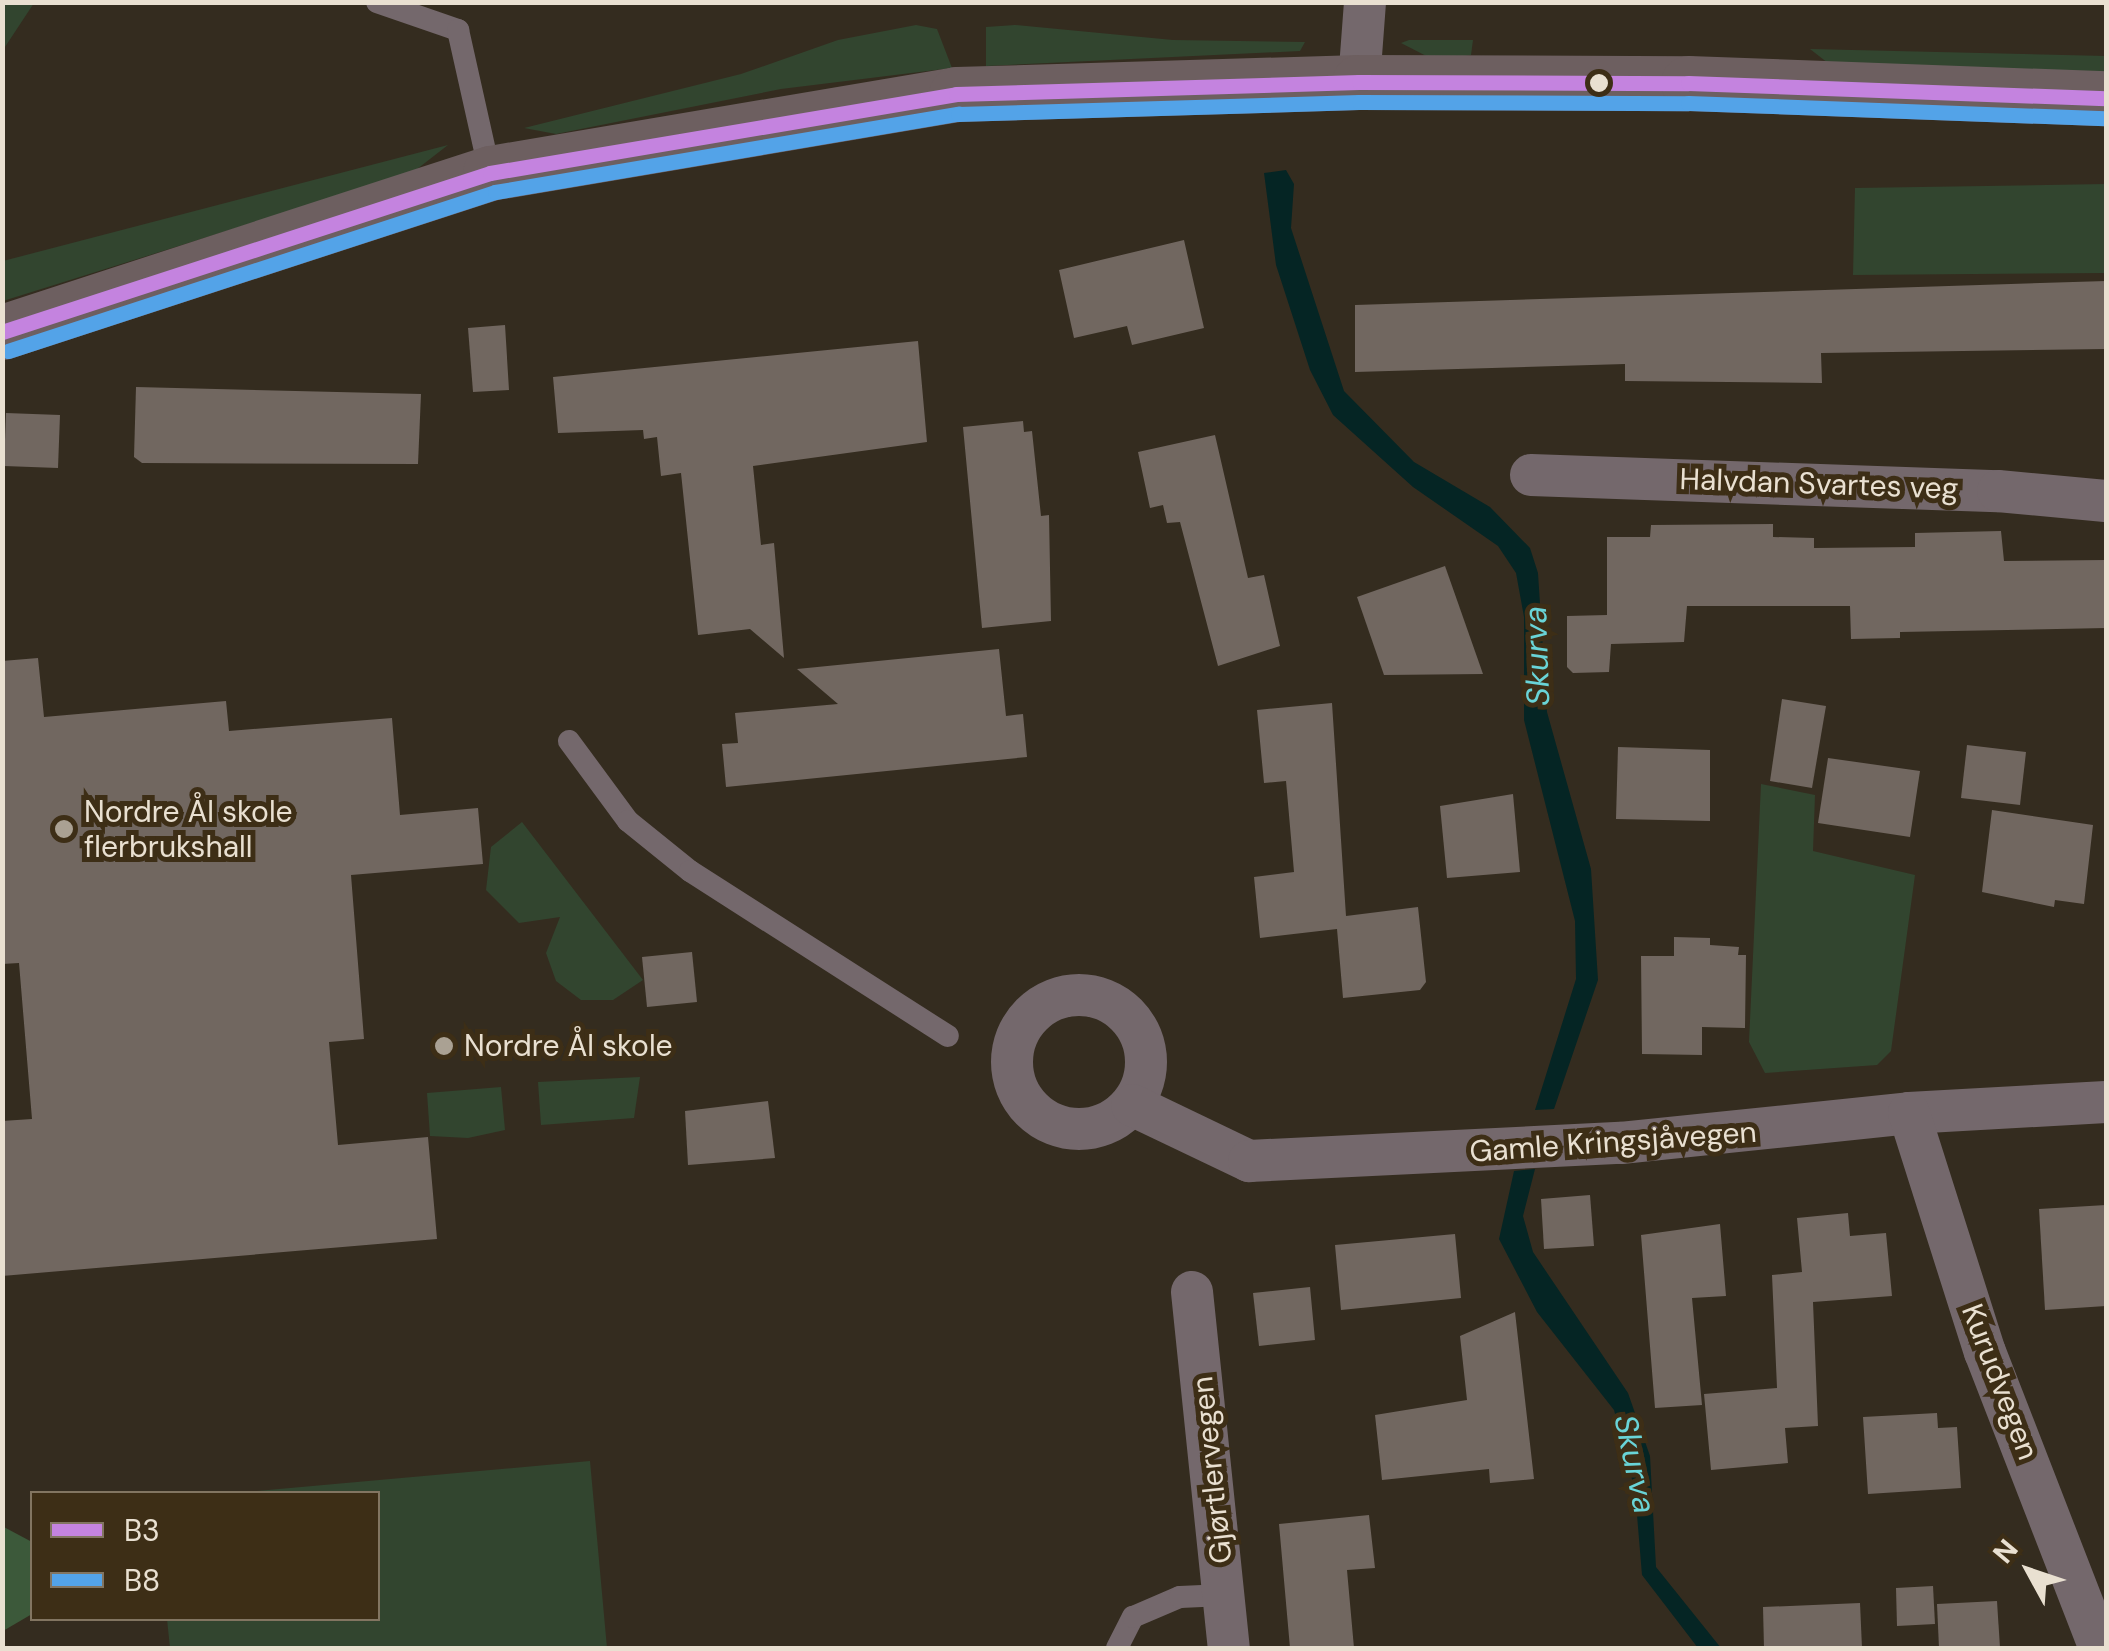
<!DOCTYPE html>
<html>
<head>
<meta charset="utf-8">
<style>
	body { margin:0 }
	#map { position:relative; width:2109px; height:1651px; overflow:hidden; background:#342c1f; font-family:"DM Sans",sans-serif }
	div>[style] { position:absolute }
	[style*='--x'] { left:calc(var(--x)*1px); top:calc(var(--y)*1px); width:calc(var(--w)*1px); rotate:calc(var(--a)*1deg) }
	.green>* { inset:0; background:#32452f }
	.forest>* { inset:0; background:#3c593a }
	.water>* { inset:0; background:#052524 }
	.building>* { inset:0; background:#716760 }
	.lane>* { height:22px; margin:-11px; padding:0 11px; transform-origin:11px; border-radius:11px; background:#74686c }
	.street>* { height:42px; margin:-21px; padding:0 21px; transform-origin:21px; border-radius:21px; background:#74686c }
	.street>.ring { margin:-21px; padding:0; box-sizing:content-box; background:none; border:42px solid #74686c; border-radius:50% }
	.secondary>* { height:55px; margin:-27.5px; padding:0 27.5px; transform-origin:27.5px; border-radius:27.5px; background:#6d5f60 }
	.bus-1>* { height:15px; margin:-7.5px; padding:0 7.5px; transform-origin:7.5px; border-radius:7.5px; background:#c483df }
	.bus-2>* { height:15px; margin:-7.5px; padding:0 7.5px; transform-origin:7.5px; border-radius:7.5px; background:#53a3e8 }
	.dots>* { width:28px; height:28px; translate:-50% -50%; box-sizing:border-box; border:5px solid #3d2e16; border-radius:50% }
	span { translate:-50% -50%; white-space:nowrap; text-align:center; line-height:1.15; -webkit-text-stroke:10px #3d2e16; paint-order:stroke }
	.street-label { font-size:30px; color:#e9e0d1 }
	.poi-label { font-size:30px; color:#e9e0d1 }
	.left { translate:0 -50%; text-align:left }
	.water-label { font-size:32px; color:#69d4d7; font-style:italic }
	.frame { position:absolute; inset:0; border:5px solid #e9e0d1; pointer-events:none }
	.legend { position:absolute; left:30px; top:1491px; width:350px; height:130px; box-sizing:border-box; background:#3d2e16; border:2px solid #827561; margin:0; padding:12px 18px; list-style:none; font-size:30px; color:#e9e0d1 }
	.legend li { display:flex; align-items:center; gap:20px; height:50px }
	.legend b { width:50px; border:2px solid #827561 }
	.north { position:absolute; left:1979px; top:1521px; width:100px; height:100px; -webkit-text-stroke:8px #3d2e16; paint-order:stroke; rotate:310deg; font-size:28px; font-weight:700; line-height:40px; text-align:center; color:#e9e0d1 }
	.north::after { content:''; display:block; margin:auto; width:35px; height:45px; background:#e9e0d1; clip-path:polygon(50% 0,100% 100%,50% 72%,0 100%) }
</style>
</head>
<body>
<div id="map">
	<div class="green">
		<div style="clip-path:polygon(3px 2px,34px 3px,3px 50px,2px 3px)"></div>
		<div style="clip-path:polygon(916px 25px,937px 29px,952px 68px,781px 89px,556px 134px,524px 128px,741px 74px,838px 40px)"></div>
		<div style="clip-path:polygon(1015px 25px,1173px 40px,1305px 42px,1300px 51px,986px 66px,986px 27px)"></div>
		<div style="clip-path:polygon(1409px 40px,1473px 40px,1471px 55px,1436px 61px,1401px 43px)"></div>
		<div style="clip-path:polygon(1810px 49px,2106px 56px,2106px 75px,1833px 67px)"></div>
		<div style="clip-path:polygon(448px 145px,412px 173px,3px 301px,3px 261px)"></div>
		<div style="clip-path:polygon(2106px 184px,2106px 273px,1853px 275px,1855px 188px)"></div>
		<div style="clip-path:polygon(1761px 784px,1815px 795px,1813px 851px,1915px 875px,1891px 1051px,1877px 1065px,1765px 1073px,1749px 1042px)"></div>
		<div style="clip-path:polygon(522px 822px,643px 980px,613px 1000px,581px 1000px,556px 981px,546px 953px,560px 917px,519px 923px,486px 890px,491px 847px)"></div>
		<div style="clip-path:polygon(640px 1077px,634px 1118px,541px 1125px,538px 1082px)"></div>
		<div style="clip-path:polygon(501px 1087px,505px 1130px,468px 1138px,430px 1136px,427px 1093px)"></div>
		<div style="clip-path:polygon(590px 1461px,607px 1648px,170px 1648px,167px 1619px,378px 1618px,378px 1494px,236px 1493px)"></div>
	</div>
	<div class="forest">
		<div style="clip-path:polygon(2px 1526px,32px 1542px,32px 1614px,3px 1631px)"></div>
	</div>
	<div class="water">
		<div style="clip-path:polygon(1286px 170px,1294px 184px,1291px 228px,1344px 391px,1414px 462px,1490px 507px,1530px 548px,1538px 573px,1547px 712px,1591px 869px,1598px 980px,1554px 1109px,1535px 1110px,1576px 979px,1575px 921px,1524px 720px,1524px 617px,1516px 573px,1498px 546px,1413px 487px,1333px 415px,1310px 370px,1276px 265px,1264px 173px)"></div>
		<div style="clip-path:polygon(1535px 1169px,1523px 1216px,1533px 1252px,1628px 1393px,1650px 1456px,1656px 1567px,1721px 1648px,1698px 1648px,1642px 1575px,1635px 1491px,1614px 1410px,1537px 1312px,1499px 1239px,1514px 1171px)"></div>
	</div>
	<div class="building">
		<div style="clip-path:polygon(1184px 240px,1204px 328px,1132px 345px,1127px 326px,1074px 338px,1059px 270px)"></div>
		<div style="clip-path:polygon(2106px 281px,2106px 349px,1821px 353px,1822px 383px,1625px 381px,1625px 364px,1355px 372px,1355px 305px)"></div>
		<div style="clip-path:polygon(505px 325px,509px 390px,473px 392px,468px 328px)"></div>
		<div style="clip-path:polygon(918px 341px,927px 442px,753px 466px,761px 545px,774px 543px,784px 658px,750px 629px,698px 635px,681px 473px,661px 476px,657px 437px,644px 439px,643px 430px,558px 433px,553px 377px)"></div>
		<div style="clip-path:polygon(136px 387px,421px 394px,418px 464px,142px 463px,134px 457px)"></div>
		<div style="clip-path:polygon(6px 413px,60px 415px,58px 468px,4px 466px)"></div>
		<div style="clip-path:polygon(1023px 421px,1024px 432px,1032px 431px,1041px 516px,1049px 515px,1051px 621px,982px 628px,963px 427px)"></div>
		<div style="clip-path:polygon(1215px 435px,1248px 578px,1264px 575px,1280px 646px,1218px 666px,1180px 522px,1167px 523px,1163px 505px,1150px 508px,1138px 452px)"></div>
		<div style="clip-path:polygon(1773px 524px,1773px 537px,1814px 538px,1814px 548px,1915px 547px,1915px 533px,2001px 531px,2004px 561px,2106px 560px,2106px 628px,1900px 632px,1900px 638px,1851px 639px,1850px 606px,1687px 606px,1684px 642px,1611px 644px,1609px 672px,1573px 673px,1567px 667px,1567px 616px,1607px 615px,1607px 537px,1650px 537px,1651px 525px)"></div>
		<div style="clip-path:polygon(1445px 566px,1483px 674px,1384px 675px,1357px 597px)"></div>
		<div style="clip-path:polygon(999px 649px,1006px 716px,1023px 714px,1027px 757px,726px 787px,722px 744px,738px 743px,735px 713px,838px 704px,797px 669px)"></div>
		<div style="clip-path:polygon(38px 658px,44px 717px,226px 701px,229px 731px,392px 718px,400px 815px,478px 808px,483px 864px,351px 875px,364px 1039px,329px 1042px,338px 1145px,428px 1137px,437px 1239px,2px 1276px,2px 1121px,32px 1119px,19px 963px,2px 964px,2px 661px)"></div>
		<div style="clip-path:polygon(1782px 699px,1826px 706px,1812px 788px,1770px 781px)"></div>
		<div style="clip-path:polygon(1332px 703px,1346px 916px,1418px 907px,1426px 982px,1420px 990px,1343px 998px,1337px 929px,1260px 938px,1254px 877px,1294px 872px,1286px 781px,1264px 783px,1257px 710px)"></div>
		<div style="clip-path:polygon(1967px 745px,2026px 752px,2020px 805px,1961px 798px)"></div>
		<div style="clip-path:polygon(1618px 747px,1710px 750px,1710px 821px,1616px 819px)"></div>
		<div style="clip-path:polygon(1828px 758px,1920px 771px,1910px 837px,1818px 823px)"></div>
		<div style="clip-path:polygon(1513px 794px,1520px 872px,1447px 878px,1440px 806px)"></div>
		<div style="clip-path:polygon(1992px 810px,2093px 825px,2084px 904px,2055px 900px,2054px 907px,1982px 892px)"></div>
		<div style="clip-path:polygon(1674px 937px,1710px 938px,1710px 945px,1739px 947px,1738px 955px,1746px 955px,1745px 1028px,1702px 1027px,1702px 1055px,1642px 1054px,1641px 956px,1674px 956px)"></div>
		<div style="clip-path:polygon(692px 952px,697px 1002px,647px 1007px,642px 957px)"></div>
		<div style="clip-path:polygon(768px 1101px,775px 1158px,688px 1165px,685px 1111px)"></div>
		<div style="clip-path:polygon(1590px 1195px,1594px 1246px,1544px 1249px,1541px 1199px)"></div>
		<div style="clip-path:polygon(2106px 1205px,2106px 1306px,2045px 1310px,2039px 1209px)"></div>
		<div style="clip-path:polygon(1848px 1213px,1850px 1236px,1886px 1233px,1892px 1296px,1813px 1302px,1818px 1426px,1785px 1428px,1788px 1463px,1711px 1470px,1704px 1394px,1777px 1388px,1772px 1275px,1802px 1272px,1797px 1218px)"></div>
		<div style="clip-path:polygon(1720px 1224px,1726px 1296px,1692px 1298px,1702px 1405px,1655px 1408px,1641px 1235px)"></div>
		<div style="clip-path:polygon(1455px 1234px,1461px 1298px,1341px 1310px,1335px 1245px)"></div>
		<div style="clip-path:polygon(1310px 1287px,1315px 1340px,1259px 1346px,1253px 1293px)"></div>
		<div style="clip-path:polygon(1515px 1312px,1534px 1479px,1490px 1483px,1489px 1469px,1382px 1480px,1375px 1415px,1467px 1400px,1460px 1336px)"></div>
		<div style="clip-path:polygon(1937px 1413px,1938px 1428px,1957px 1427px,1961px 1488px,1868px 1494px,1863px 1417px)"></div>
		<div style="clip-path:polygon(1369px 1515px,1375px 1568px,1347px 1570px,1354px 1648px,1290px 1648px,1279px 1524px)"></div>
		<div style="clip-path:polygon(1933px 1586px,1935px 1624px,1897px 1626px,1896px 1588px)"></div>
		<div style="clip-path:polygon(1997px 1601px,2000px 1648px,1939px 1648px,1937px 1604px)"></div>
		<div style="clip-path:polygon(1860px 1603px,1862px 1648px,1764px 1648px,1763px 1607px)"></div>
	</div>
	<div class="lane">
		<div style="--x:377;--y:2;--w:86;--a:19.1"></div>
		<div style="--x:458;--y:30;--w:147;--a:77.4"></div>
		<div style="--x:569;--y:741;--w:99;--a:53.6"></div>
		<div style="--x:628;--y:821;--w:80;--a:38.9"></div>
		<div style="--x:690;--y:871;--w:306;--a:32.6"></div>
		<div style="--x:1117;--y:1648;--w:35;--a:-63"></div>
		<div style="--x:1133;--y:1617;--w:51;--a:-23.1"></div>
		<div style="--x:1180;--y:1597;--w:44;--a:-2.6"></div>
	</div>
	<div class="street">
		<div style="--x:1359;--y:82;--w:80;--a:-85.7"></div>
		<div style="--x:1531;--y:475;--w:467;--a:2"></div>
		<div style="--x:1998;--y:491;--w:108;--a:5.3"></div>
		<div class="ring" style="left:1012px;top:995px;width:92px;height:92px"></div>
		<div style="--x:1132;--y:1105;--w:130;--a:25.6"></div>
		<div style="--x:1249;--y:1161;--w:372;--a:-2.8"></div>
		<div style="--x:1621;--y:1143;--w:290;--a:-5.9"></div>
		<div style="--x:1909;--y:1113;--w:197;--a:-3.2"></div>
		<div style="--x:1909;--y:1113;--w:251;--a:72.4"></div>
		<div style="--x:1985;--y:1352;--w:318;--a:68.8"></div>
		<div style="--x:1192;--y:1292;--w:358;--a:84.1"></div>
	</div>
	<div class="secondary">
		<div style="--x:2;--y:332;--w:513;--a:-18.05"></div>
		<div style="--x:490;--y:173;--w:473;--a:-9.6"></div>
		<div style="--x:956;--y:94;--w:403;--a:-1.7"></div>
		<div style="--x:1359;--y:82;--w:329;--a:0.2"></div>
		<div style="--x:1688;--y:83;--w:418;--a:2.1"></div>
	</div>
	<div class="bus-1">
		<div style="--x:2;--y:332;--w:513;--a:-18.05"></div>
		<div style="--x:490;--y:173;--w:473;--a:-9.6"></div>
		<div style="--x:956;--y:94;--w:403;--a:-1.7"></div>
		<div style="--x:1359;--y:82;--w:329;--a:0.2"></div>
		<div style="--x:1688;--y:83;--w:418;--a:2.1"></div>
	</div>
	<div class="bus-2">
		<div style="--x:8;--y:351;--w:512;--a:-18.08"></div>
		<div style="--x:495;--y:192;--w:470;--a:-9.6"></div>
		<div style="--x:958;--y:114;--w:401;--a:-1.7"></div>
		<div style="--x:1359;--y:102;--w:329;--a:0.2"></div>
		<div style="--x:1688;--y:103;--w:417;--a:2.1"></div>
	</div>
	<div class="dots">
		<div style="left:1599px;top:83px;background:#e9e0d1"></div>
		<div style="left:64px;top:829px;background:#aaa193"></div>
		<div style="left:444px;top:1046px;background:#aaa193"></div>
	</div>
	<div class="street-label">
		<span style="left:1819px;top:484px;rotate:2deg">Halvdan Svartes veg</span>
		<span style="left:1613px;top:1142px;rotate:-4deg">Gamle Kringsjåvegen</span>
		<span style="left:2000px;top:1382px;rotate:69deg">Kurudvegen</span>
		<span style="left:1212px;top:1470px;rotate:-96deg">Gjørtlervegen</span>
	</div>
	<div class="poi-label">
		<span class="left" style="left:84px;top:829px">Nordre Ål skole<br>flerbrukshall</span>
		<span class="left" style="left:464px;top:1046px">Nordre Ål skole</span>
	</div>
	<div class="water-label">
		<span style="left:1537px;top:656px;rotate:-92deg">Skurva</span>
		<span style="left:1635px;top:1464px;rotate:78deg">Skurva</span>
	</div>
	<div class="frame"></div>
	<ul class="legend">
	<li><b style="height:12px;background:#c483df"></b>B3</li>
	<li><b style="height:12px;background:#53a3e8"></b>B8</li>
	</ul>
	<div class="north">N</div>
</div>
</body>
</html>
